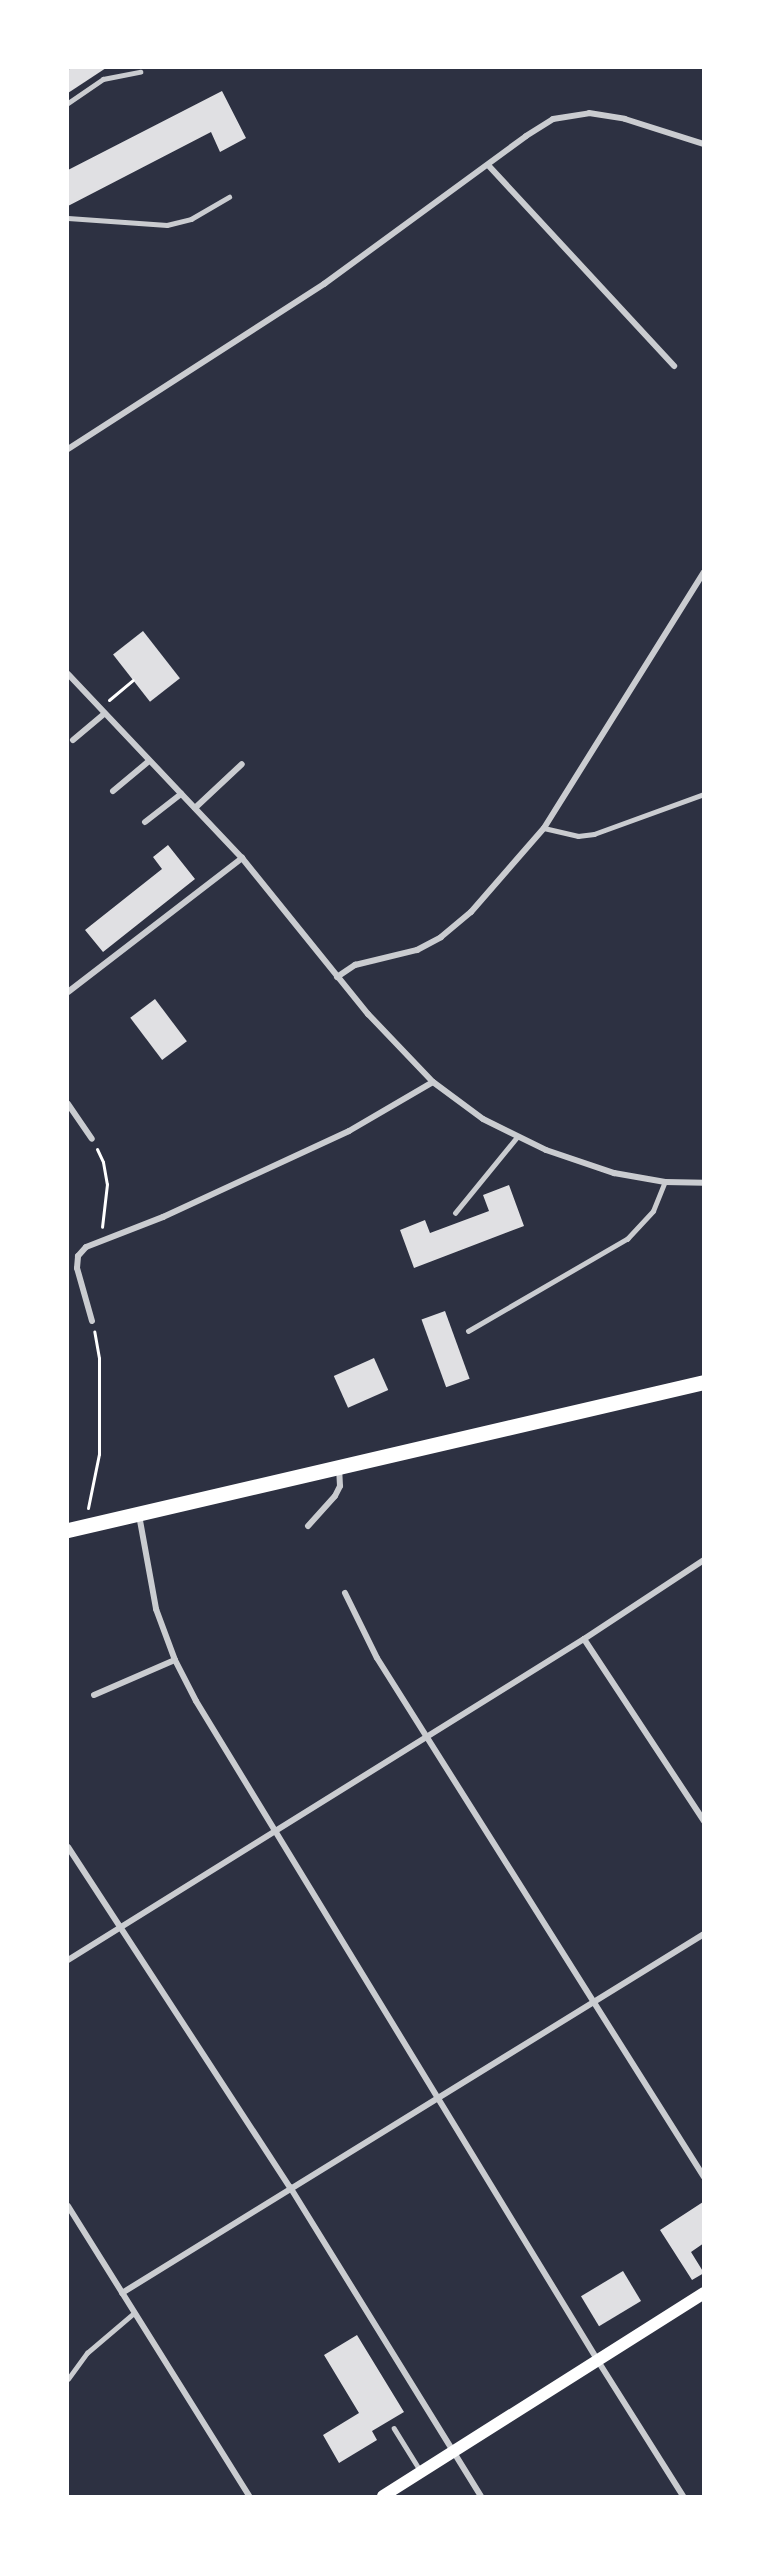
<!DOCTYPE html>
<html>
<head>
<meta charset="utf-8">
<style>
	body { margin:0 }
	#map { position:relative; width:771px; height:2564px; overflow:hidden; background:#2d3142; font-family:Signika,sans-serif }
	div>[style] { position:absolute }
	.building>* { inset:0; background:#e0e0e3; transform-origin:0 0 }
	.path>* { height:3px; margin:-1.5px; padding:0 1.5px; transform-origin:1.5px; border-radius:1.5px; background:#fff }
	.service>* { height:4.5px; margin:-2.25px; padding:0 2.25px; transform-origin:2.25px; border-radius:2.25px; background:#caccd0 }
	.minor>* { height:6px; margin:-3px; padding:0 3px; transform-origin:3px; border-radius:3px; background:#caccd0 }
	.secondary>* { height:12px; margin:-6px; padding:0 6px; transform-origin:6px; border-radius:6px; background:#fff }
	.trunk>* { height:15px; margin:-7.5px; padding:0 7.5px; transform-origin:7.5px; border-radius:7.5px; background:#fff }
	span { translate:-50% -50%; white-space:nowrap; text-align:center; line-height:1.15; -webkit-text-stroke:5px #fff; paint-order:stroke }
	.frame { position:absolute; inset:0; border:69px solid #fff; pointer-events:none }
</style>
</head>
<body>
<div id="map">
	<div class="building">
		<i style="clip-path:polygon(71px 68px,106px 68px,68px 93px,68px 70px)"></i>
		<i style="clip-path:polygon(222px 91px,246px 138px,220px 152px,211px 132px,68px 206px,68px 170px)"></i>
		<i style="left:143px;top:631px;width:60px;height:38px;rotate:52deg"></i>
		<i style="clip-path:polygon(168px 845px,195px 879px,103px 952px,85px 930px,162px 869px,153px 857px)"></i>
		<i style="left:155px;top:999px;width:53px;height:31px;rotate:53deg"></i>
		<i style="clip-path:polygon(509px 1185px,524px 1226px,414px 1268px,400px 1230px,425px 1220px,430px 1233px,489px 1211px,483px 1195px)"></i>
		<i style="left:445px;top:1311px;width:72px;height:25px;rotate:70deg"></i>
		<i style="left:374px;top:1358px;width:35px;height:44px;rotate:66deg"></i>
		<i style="clip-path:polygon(703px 2202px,704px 2243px,691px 2252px,704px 2273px,692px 2280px,660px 2230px)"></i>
		<i style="left:623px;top:2271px;width:35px;height:49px;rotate:59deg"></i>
		<i style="clip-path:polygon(357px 2335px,404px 2412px,372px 2431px,377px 2440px,339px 2463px,323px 2435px,359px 2413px,324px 2355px)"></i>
	</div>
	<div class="path">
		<i style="left:109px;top:700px;width:31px;rotate:-40deg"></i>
		<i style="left:97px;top:1149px;width:14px;rotate:65deg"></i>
		<i style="left:103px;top:1162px;width:22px;rotate:80deg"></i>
		<i style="left:107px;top:1184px;width:43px;rotate:96.6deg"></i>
		<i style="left:88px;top:1508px;width:55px;rotate:-78.5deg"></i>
		<i style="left:99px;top:1454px;width:96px;rotate:-90deg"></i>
		<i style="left:99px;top:1358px;width:27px;rotate:-100deg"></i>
	</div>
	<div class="service">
		<i style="left:68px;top:103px;width:42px;rotate:-34.4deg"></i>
		<i style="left:103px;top:79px;width:38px;rotate:-11deg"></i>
		<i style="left:68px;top:218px;width:99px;rotate:4deg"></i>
		<i style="left:167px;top:225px;width:25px;rotate:-14deg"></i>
		<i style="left:191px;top:219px;width:44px;rotate:-30.1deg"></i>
		<i style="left:544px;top:828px;width:35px;rotate:13deg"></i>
		<i style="left:578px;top:836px;width:16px;rotate:-7deg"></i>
		<i style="left:594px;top:834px;width:117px;rotate:-20deg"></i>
		<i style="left:455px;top:1213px;width:98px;rotate:-50.8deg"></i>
		<i style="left:468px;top:1331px;width:184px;rotate:-30.1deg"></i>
		<i style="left:627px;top:1239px;width:38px;rotate:-47deg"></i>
		<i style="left:653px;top:1211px;width:31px;rotate:-68deg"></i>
		<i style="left:68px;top:2379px;width:32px;rotate:-54deg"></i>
		<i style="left:87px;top:2353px;width:62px;rotate:-40.4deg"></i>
		<i style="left:394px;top:2428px;width:49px;rotate:58.2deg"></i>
	</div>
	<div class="minor">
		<i style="left:488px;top:165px;width:274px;rotate:47.2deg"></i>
		<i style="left:68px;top:449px;width:305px;rotate:-32.8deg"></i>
		<i style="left:324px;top:284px;width:250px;rotate:-36.2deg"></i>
		<i style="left:526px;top:136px;width:32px;rotate:-32deg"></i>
		<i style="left:553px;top:119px;width:36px;rotate:-9deg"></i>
		<i style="left:589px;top:113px;width:36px;rotate:9deg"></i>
		<i style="left:625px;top:119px;width:83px;rotate:17.6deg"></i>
		<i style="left:68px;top:674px;width:253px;rotate:46.6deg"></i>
		<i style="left:242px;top:858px;width:201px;rotate:51.1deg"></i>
		<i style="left:368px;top:1014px;width:94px;rotate:46.3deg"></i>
		<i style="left:433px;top:1082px;width:62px;rotate:36.5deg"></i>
		<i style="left:483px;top:1119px;width:70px;rotate:26.2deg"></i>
		<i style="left:546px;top:1150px;width:72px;rotate:18.7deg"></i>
		<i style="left:614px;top:1173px;width:52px;rotate:10deg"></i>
		<i style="left:665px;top:1182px;width:39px;rotate:1deg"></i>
		<i style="left:73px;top:740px;width:40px;rotate:-40deg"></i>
		<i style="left:113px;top:791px;width:47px;rotate:-39.8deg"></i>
		<i style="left:195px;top:808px;width:64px;rotate:-43.1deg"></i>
		<i style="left:145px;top:822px;width:46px;rotate:-37.9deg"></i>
		<i style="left:337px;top:977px;width:22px;rotate:-34deg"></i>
		<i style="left:355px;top:965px;width:64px;rotate:-13.6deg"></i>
		<i style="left:417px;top:950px;width:27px;rotate:-28deg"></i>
		<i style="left:441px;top:937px;width:39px;rotate:-40deg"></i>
		<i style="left:471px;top:912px;width:111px;rotate:-49deg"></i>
		<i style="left:544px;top:828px;width:302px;rotate:-58deg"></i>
		<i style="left:68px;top:992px;width:220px;rotate:-37.6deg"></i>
		<i style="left:68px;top:1104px;width:42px;rotate:55.6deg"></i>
		<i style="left:92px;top:1321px;width:55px;rotate:-105.8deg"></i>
		<i style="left:77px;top:1268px;width:12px;rotate:-85deg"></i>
		<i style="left:78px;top:1256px;width:12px;rotate:-48deg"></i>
		<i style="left:86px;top:1247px;width:83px;rotate:-21.3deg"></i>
		<i style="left:163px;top:1217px;width:205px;rotate:-24.8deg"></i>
		<i style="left:349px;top:1131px;width:97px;rotate:-30.3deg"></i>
		<i style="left:139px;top:1515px;width:96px;rotate:79.7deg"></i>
		<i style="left:156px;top:1609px;width:54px;rotate:69.6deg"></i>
		<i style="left:175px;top:1660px;width:46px;rotate:62.9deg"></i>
		<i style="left:196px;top:1701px;width:773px;rotate:58.65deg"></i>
		<i style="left:598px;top:2361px;width:160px;rotate:57.8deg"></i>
		<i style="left:308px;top:1526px;width:40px;rotate:-48deg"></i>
		<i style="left:335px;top:1496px;width:11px;rotate:-63deg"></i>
		<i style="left:340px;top:1486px;width:17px;rotate:-93deg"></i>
		<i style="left:345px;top:1593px;width:72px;rotate:63.8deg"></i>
		<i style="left:377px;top:1658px;width:613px;rotate:57.79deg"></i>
		<i style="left:584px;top:1639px;width:218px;rotate:56.6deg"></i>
		<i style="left:94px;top:1695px;width:88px;rotate:-23.4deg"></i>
		<i style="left:68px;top:1847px;width:406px;rotate:56.9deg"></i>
		<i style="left:290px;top:2187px;width:363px;rotate:58.3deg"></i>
		<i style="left:68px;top:1960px;width:608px;rotate:-31.89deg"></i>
		<i style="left:584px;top:1639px;width:144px;rotate:-33.4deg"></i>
		<i style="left:68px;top:2206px;width:342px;rotate:58deg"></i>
		<i style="left:122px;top:2293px;width:684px;rotate:-31.67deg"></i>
	</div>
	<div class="secondary">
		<i style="left:383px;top:2496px;width:380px;rotate:-32.3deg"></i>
	</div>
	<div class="trunk">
		<i style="left:68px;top:1530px;width:653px;rotate:-13.1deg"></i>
	</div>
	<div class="frame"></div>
</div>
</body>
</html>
